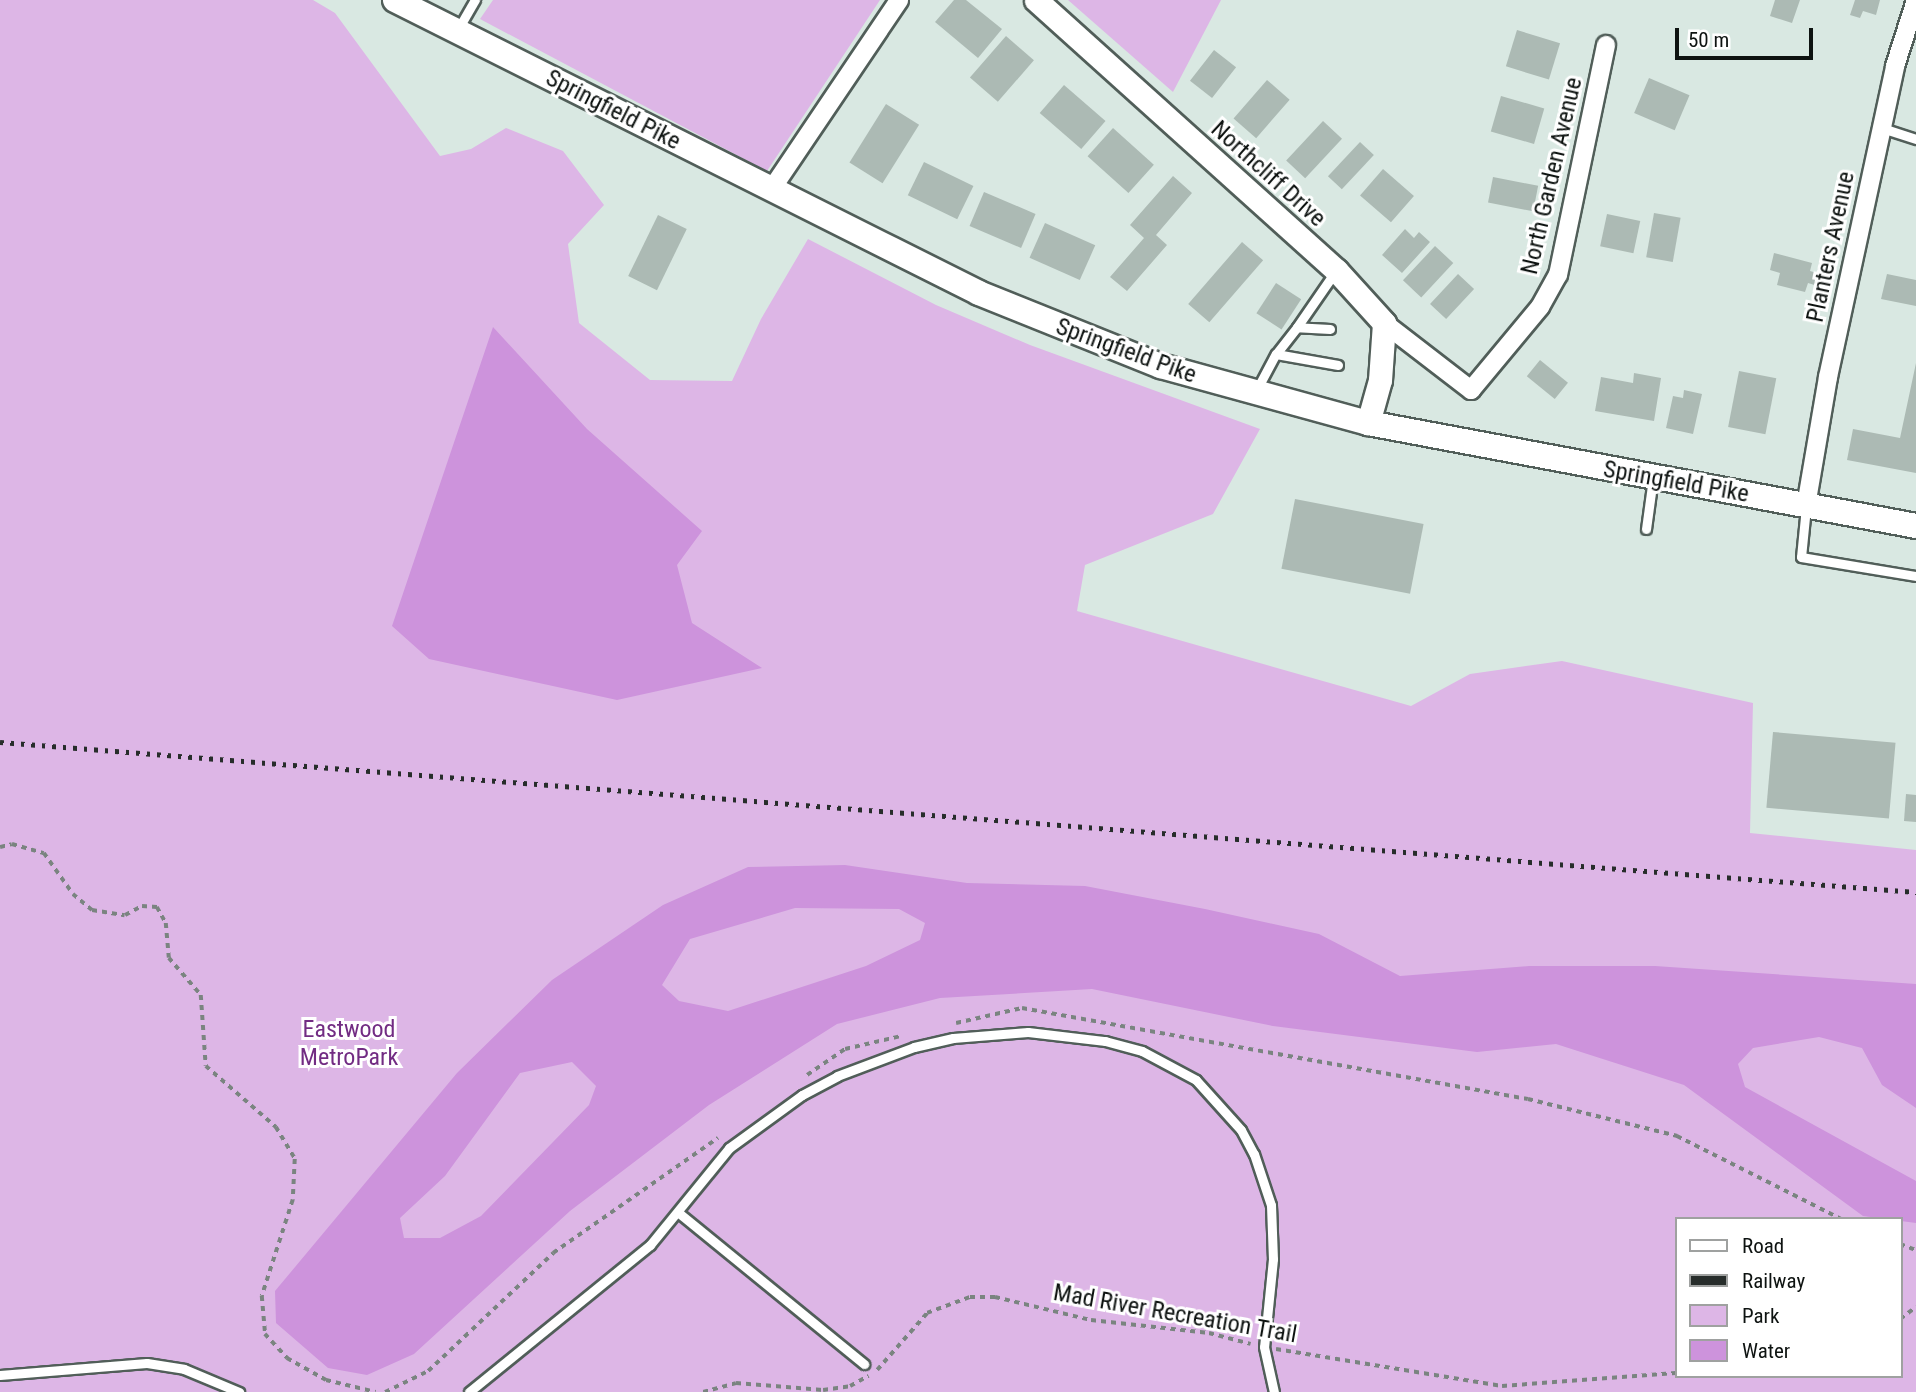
<!DOCTYPE html>
<html>
<head>
<meta charset="utf-8">
<style>
	body { margin:0 }
	#map { position:relative; width:1916px; height:1392px; overflow:hidden; background:#d9e8e2; font-family:"Roboto Condensed",sans-serif }
	div>[style] { position:absolute }
	.green>* { inset:0; background:#ddb6e6 }
	.water>* { inset:0; background:#cd93dc }
	.building>* { inset:0; background:#acbab4; transform-origin:0 0 }
	.path>* { height:3.5px; margin-top:-1.75px; transform-origin:0; background:repeating-linear-gradient(90deg,#7a8480 0 5px,transparent 0 10px) }
	.roads { filter:drop-shadow(2px 0 #515e59) drop-shadow(-2px 0 #515e59) drop-shadow(0 2px #515e59) drop-shadow(0 -2px #515e59) }
	.service>* { height:9px; margin:-4.5px; padding:0 4.5px; transform-origin:4.5px; border-radius:4.5px; background:#fff }
	.minor>* { height:18px; margin:-9px; padding:0 9px; transform-origin:9px; border-radius:9px; background:#fff }
	.tertiary>* { height:23px; margin:-11.5px; padding:0 11.5px; transform-origin:11.5px; border-radius:11.5px; background:#fff }
	.secondary>* { height:24px; margin:-12px; padding:0 12px; transform-origin:12px; border-radius:12px; background:#fff }
	.rail>* { height:5px; margin-top:-2.5px; transform-origin:0; background:repeating-linear-gradient(90deg,#272d2b 0 3.5px,transparent 0 10.5px) }
	span { translate:-50% -50%; white-space:nowrap; text-align:center; line-height:1.15; -webkit-text-stroke:6px #fff; paint-order:stroke }
	.street-label { font-size:24px; color:#0e1311 }
	.park-label { font-size:24px; color:#722c83 }
	.legend { position:absolute; left:1675px; top:1217px; width:228px; height:161px; box-sizing:border-box; background:#fff; border:2px solid #9fa1a0; margin:0; padding:9px 12px; list-style:none; font-size:21px; color:#0e1311 }
	.legend li { display:flex; align-items:center; gap:14px; height:35px }
	.legend b { width:35px; border:2px solid #9fa1a0 }
	.scale { position:absolute; left:1675px; top:28px; width:138px; height:32px; box-sizing:border-box; border:4px solid #0e1311; border-top:0; padding-left:9px; font-size:21px; line-height:24px; white-space:nowrap; color:#0e1311; -webkit-text-stroke:5px #fff; paint-order:stroke }
</style>
</head>
<body>
<div id="map">
	<div class="green">
		<i style="clip-path:polygon(evenodd,0 0,313px 0,335px 13px,440px 156px,471px 149px,506px 128px,563px 151px,604px 205px,568px 244px,579px 323px,650px 380px,732px 381px,761px 319px,808px 239px,936px 305px,1030px 345px,1260px 429px,1213px 514px,1085px 565px,1077px 611px,1411px 706px,1470px 674px,1562px 661px,1753px 703px,1750px 833px,1916px 850px,1916px 1392px,0 1392px,0 0,1676px 1219px,1900px 1219px,1900px 1376px,1676px 1376px,1676px 1219px)"></i>
		<i style="clip-path:polygon(493px 0,880px 0,767px 171px,480px 19px)"></i>
		<i style="clip-path:polygon(1068px 0,1221px 0,1173px 92px)"></i>
	</div>
	<div class="water">
		<i style="clip-path:polygon(493px 327px,587px 429px,702px 531px,677px 565px,692px 623px,762px 668px,617px 700px,429px 659px,392px 626px)"></i>
		<i style="clip-path:polygon(evenodd,845px 865px,967px 883px,1085px 886px,1205px 909px,1319px 934px,1400px 976px,1529px 966px,1655px 966px,1916px 984px,1916px 1108px,1882px 1085px,1862px 1048px,1819px 1037px,1753px 1048px,1738px 1064px,1745px 1087px,1916px 1181px,1916px 1223px,1863px 1216px,1684px 1085px,1556px 1044px,1477px 1052px,1273px 1026px,1092px 989px,940px 998px,837px 1024px,709px 1105px,570px 1211px,414px 1354px,367px 1375px,328px 1368px,276px 1323px,275px 1291px,457px 1073px,552px 980px,663px 905px,748px 867px,845px 865px,795px 908px,899px 909px,925px 923px,920px 940px,866px 966px,728px 1011px,679px 1001px,662px 985px,690px 939px,795px 908px,845px 865px,572px 1062px,596px 1086px,589px 1105px,481px 1216px,440px 1238px,404px 1238px,400px 1218px,445px 1176px,520px 1073px,572px 1062px)"></i>
	</div>
	<div class="building">
		<i style="clip-path:polygon(954px 0,966px 0,1002px 29px,978px 58px,935px 22px)"></i>
		<i style="clip-path:polygon(1775px 0,1800px 0,1792px 23px,1770px 16px)"></i>
		<i style="clip-path:polygon(1855px 0,1880px 0,1876px 15px,1863px 11px,1860px 18px,1850px 15px)"></i>
		<i style="left:1517px;top:30px;width:45px;height:38px;rotate:17deg"></i>
		<i style="left:1006px;top:36px;width:37px;height:55px;rotate:41deg"></i>
		<i style="left:1214px;top:50px;width:28px;height:39px;rotate:38deg"></i>
		<i style="left:1649px;top:78px;width:44px;height:38px;rotate:23deg"></i>
		<i style="left:1267px;top:80px;width:30px;height:51px;rotate:41deg"></i>
		<i style="left:1064px;top:85px;width:55px;height:37px;rotate:41deg"></i>
		<i style="left:1501px;top:96px;width:45px;height:37px;rotate:16deg"></i>
		<i style="left:886px;top:104px;width:39px;height:69px;rotate:32deg"></i>
		<i style="left:1323px;top:121px;width:26px;height:54px;rotate:43deg"></i>
		<i style="left:1113px;top:128px;width:55px;height:38px;rotate:42deg"></i>
		<i style="left:1360px;top:142px;width:19px;height:47px;rotate:43deg"></i>
		<i style="left:924px;top:162px;width:55px;height:37px;rotate:26deg"></i>
		<i style="left:1383px;top:169px;width:41px;height:35px;rotate:41deg"></i>
		<i style="clip-path:polygon(1173px 176px,1192px 193px,1156px 235px,1167px 245px,1127px 291px,1110px 277px,1144px 238px,1130px 225px)"></i>
		<i style="left:1493px;top:177px;width:46px;height:26px;rotate:11deg"></i>
		<i style="left:984px;top:192px;width:56px;height:37px;rotate:23deg"></i>
		<i style="left:1654px;top:213px;width:27px;height:45px;rotate:10deg"></i>
		<i style="left:1607px;top:214px;width:34px;height:33px;rotate:12deg"></i>
		<i style="left:658px;top:215px;width:32px;height:68px;rotate:26deg"></i>
		<i style="left:1045px;top:223px;width:55px;height:38px;rotate:24deg"></i>
		<i style="clip-path:polygon(1405px 229px,1414px 238px,1419px 232px,1430px 242px,1402px 273px,1382px 255px)"></i>
		<i style="left:1242px;top:242px;width:28px;height:82px;rotate:41deg"></i>
		<i style="left:1435px;top:246px;width:25px;height:47px;rotate:43deg"></i>
		<i style="clip-path:polygon(1774px 253px,1812px 263px,1810px 271px,1824px 275px,1821px 287px,1808px 283px,1805px 292px,1777px 285px,1780px 273px,1770px 270px)"></i>
		<i style="left:1458px;top:274px;width:22px;height:41px;rotate:43deg"></i>
		<i style="clip-path:polygon(1887px 274px,1916px 280px,1916px 306px,1881px 299px)"></i>
		<i style="left:1276px;top:283px;width:30px;height:36px;rotate:33deg"></i>
		<i style="left:1540px;top:360px;width:36px;height:21px;rotate:39deg"></i>
		<i style="clip-path:polygon(1916px 363px,1916px 473px,1847px 460px,1853px 429px,1900px 438px)"></i>
		<i style="left:1739px;top:371px;width:38px;height:57px;rotate:11deg"></i>
		<i style="clip-path:polygon(1634px 373px,1661px 378px,1654px 421px,1595px 411px,1601px 377px,1633px 383px)"></i>
		<i style="clip-path:polygon(1684px 390px,1702px 394px,1693px 434px,1666px 428px,1673px 396px,1683px 398px)"></i>
		<i style="left:1295px;top:499px;width:131px;height:71px;rotate:11deg"></i>
		<i style="left:1773px;top:732px;width:123px;height:76px;rotate:5deg"></i>
		<i style="clip-path:polygon(1906px 794px,1916px 795px,1916px 822px,1904px 821px)"></i>
	</div>
	<div class="path">
		<i style="left:0;top:847px;width:12px;rotate:-14deg"></i>
		<i style="left:12px;top:844px;width:33px;rotate:16deg"></i>
		<i style="left:44px;top:853px;width:50px;rotate:54.7deg"></i>
		<i style="left:73px;top:894px;width:25px;rotate:40deg"></i>
		<i style="left:92px;top:910px;width:33px;rotate:9deg"></i>
		<i style="left:125px;top:915px;width:19px;rotate:-28deg"></i>
		<i style="left:142px;top:906px;width:15px;rotate:4deg"></i>
		<i style="left:157px;top:907px;width:18px;rotate:61deg"></i>
		<i style="left:166px;top:923px;width:35px;rotate:85deg"></i>
		<i style="left:169px;top:958px;width:49px;rotate:49.1deg"></i>
		<i style="left:201px;top:995px;width:71px;rotate:86deg"></i>
		<i style="left:206px;top:1066px;width:93px;rotate:41.1deg"></i>
		<i style="left:276px;top:1127px;width:37px;rotate:59deg"></i>
		<i style="left:295px;top:1159px;width:41px;rotate:92.8deg"></i>
		<i style="left:293px;top:1200px;width:101px;rotate:107.9deg"></i>
		<i style="left:262px;top:1296px;width:38px;rotate:85deg"></i>
		<i style="left:265px;top:1334px;width:33px;rotate:47deg"></i>
		<i style="left:287px;top:1358px;width:45px;rotate:29.4deg"></i>
		<i style="left:326px;top:1380px;width:51px;rotate:13.5deg"></i>
		<i style="left:956px;top:1023px;width:68px;rotate:-12.8deg"></i>
		<i style="left:1022px;top:1008px;width:514px;rotate:10.2deg"></i>
		<i style="left:1528px;top:1099px;width:154px;rotate:13.9deg"></i>
		<i style="left:1677px;top:1136px;width:184px;rotate:26.8deg"></i>
		<i style="left:807px;top:1075px;width:46px;rotate:-34.4deg"></i>
		<i style="left:845px;top:1049px;width:57px;rotate:-13.1deg"></i>
		<i style="left:1900px;top:1244px;width:17px;rotate:21deg"></i>
		<i style="left:1900px;top:1319px;width:20px;rotate:-37deg"></i>
		<i style="left:1276px;top:1349px;width:229px;rotate:9.3deg"></i>
		<i style="left:1502px;top:1386px;width:174px;rotate:-4.3deg"></i>
		<i style="left:877px;top:1370px;width:76px;rotate:-48.7deg"></i>
		<i style="left:927px;top:1313px;width:46px;rotate:-20.4deg"></i>
		<i style="left:970px;top:1297px;width:25px"></i>
		<i style="left:995px;top:1297px;width:99px;rotate:13.5deg"></i>
		<i style="left:1091px;top:1320px;width:119px;rotate:6.3deg"></i>
		<i style="left:1209px;top:1333px;width:43px;rotate:14.7deg"></i>
		<i style="left:385px;top:1392px;width:48px;rotate:-26deg"></i>
		<i style="left:428px;top:1371px;width:172px;rotate:-43.3deg"></i>
		<i style="left:553px;top:1253px;width:201px;rotate:-34.9deg"></i>
		<i style="left:703px;top:1392px;width:34px;rotate:-15deg"></i>
		<i style="left:736px;top:1383px;width:87px;rotate:4.6deg"></i>
		<i style="left:823px;top:1390px;width:27px;rotate:-8deg"></i>
		<i style="left:850px;top:1386px;width:21px;rotate:-29deg"></i>
	</div>
	<div class="roads">
		<div class="service">
			<i style="left:458px;top:29px;width:34px;rotate:-60deg"></i>
			<i style="left:1882px;top:128px;width:36px;rotate:18deg"></i>
			<i style="left:1330px;top:329px;width:33px;rotate:-177deg"></i>
			<i style="left:1297px;top:327px;width:67px;rotate:-55.4deg"></i>
			<i style="left:1276px;top:354px;width:34px;rotate:-52deg"></i>
			<i style="left:1257px;top:389px;width:40px;rotate:-62deg"></i>
			<i style="left:1276px;top:354px;width:63px;rotate:10.1deg"></i>
			<i style="left:1806px;top:507px;width:50px;rotate:95.7deg"></i>
			<i style="left:1801px;top:557px;width:117px;rotate:9.4deg"></i>
			<i style="left:1646px;top:529px;width:51px;rotate:-82.2deg"></i>
			<i style="left:679px;top:1213px;width:239px;rotate:39.2deg"></i>
			<i style="left:0;top:1375px;width:147px;rotate:-4.7deg"></i>
			<i style="left:147px;top:1363px;width:37px;rotate:9deg"></i>
			<i style="left:184px;top:1369px;width:60px;rotate:22.7deg"></i>
			<i style="left:469px;top:1392px;width:233px;rotate:-39.1deg"></i>
			<i style="left:650px;top:1245px;width:125px;rotate:-50.8deg"></i>
			<i style="left:729px;top:1148px;width:90px;rotate:-36deg"></i>
			<i style="left:802px;top:1095px;width:40px;rotate:-28deg"></i>
			<i style="left:837px;top:1076px;width:82px;rotate:-20.6deg"></i>
			<i style="left:914px;top:1047px;width:40px;rotate:-13deg"></i>
			<i style="left:953px;top:1038px;width:75px;rotate:-4.6deg"></i>
			<i style="left:1028px;top:1032px;width:78px;rotate:6.7deg"></i>
			<i style="left:1105px;top:1041px;width:38px;rotate:15deg"></i>
			<i style="left:1142px;top:1051px;width:61px;rotate:28.2deg"></i>
			<i style="left:1196px;top:1080px;width:67px;rotate:48deg"></i>
			<i style="left:1241px;top:1130px;width:27px;rotate:62deg"></i>
			<i style="left:1254px;top:1154px;width:54px;rotate:71.6deg"></i>
			<i style="left:1271px;top:1205px;width:54px;rotate:87.9deg"></i>
			<i style="left:1273px;top:1259px;width:88px;rotate:95.8deg"></i>
			<i style="left:1264px;top:1347px;width:46px;rotate:77.5deg"></i>
		</div>
		<div class="minor">
			<i style="left:771px;top:190px;width:229px;rotate:-56deg"></i>
			<i style="left:1384px;top:323px;width:110px;rotate:37.6deg"></i>
			<i style="left:1471px;top:390px;width:108px;rotate:-50.3deg"></i>
			<i style="left:1540px;top:307px;width:37px;rotate:-61deg"></i>
			<i style="left:1558px;top:275px;width:235px;rotate:-78.2deg"></i>
			<i style="left:1806px;top:506px;width:131px;rotate:-80.3deg"></i>
			<i style="left:1828px;top:377px;width:318px;rotate:-77.8deg"></i>
			<i style="left:1895px;top:66px;width:69px;rotate:-72.3deg"></i>
		</div>
		<div class="tertiary">
			<i style="left:1036px;top:0;width:404px;rotate:42deg"></i>
			<i style="left:1336px;top:270px;width:72px;rotate:47.8deg"></i>
			<i style="left:1384px;top:323px;width:57px;rotate:94deg"></i>
			<i style="left:1380px;top:380px;width:45px;rotate:105.6deg"></i>
		</div>
		<div class="secondary">
			<i style="left:395px;top:0;width:653px;rotate:26.64deg"></i>
			<i style="left:979px;top:293px;width:196px;rotate:21.9deg"></i>
			<i style="left:1161px;top:366px;width:215px;rotate:15.4deg"></i>
			<i style="left:1368px;top:423px;width:558px;rotate:10.64deg"></i>
		</div>
	</div>
	<div class="rail">
		<i style="left:0;top:742px;width:1922px;rotate:4.48deg"></i>
	</div>
	<div class="street-label">
		<span style="left:613px;top:110px;rotate:27deg">Springfield Pike</span>
		<span style="left:1268px;top:174px;rotate:42deg">Northcliff Drive</span>
		<span style="left:1552px;top:176px;rotate:-77deg">North Garden Avenue</span>
		<span style="left:1831px;top:247px;rotate:-78deg">Planters Avenue</span>
		<span style="left:1126px;top:351px;rotate:20deg">Springfield Pike</span>
		<span style="left:1676px;top:482px;rotate:10deg">Springfield Pike</span>
		<span style="left:1175px;top:1314px;rotate:10deg">Mad River Recreation Trail</span>
	</div>
	<div class="park-label">
		<span style="left:349px;top:1044px">Eastwood<br>MetroPark</span>
	</div>
	<ul class="legend">
	<li><b style="height:9px;background:#fff"></b>Road</li>
	<li><b style="height:9px;background:#272d2b"></b>Railway</li>
	<li><b style="height:19px;background:#ddb6e6"></b>Park</li>
	<li><b style="height:19px;background:#cd93dc"></b>Water</li>
	</ul>
	<div class="scale">50 m</div>
</div>
</body>
</html>
